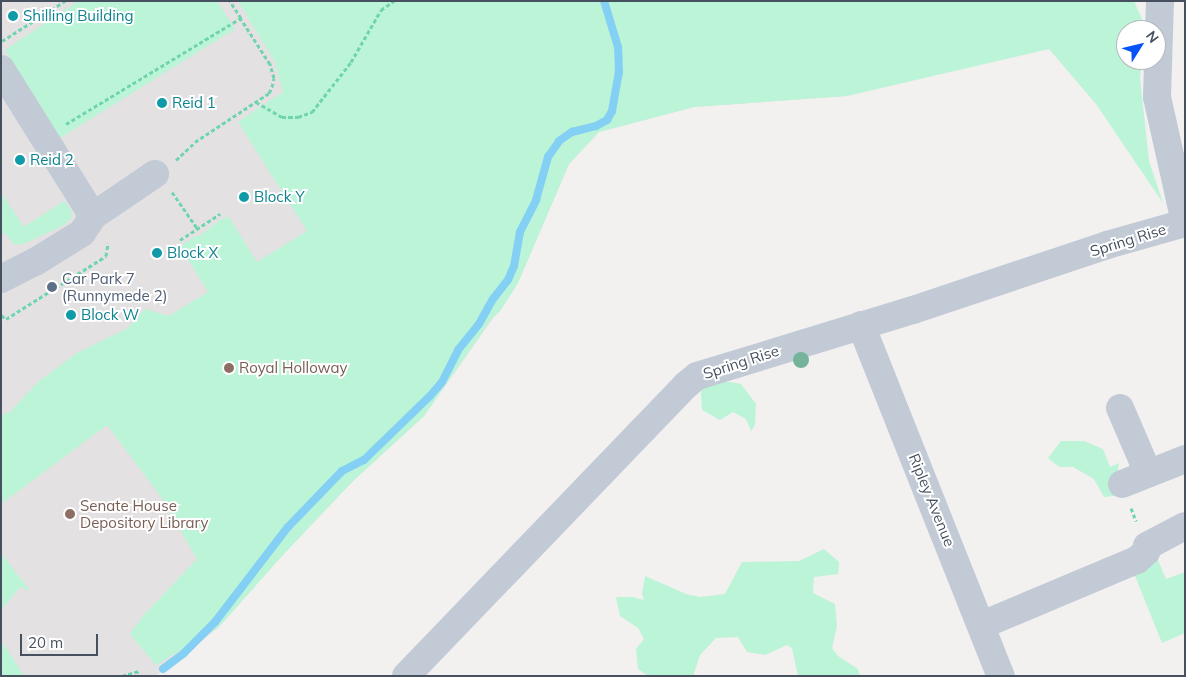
<!DOCTYPE html>
<html>
<head>
<meta charset="utf-8">
<style>
	body { margin:0 }
	#map { position:relative; width:1186px; height:677px; overflow:hidden; background:#f3f0f0; font-family:Mulish,sans-serif }
	div>[style] { position:absolute }
	.education>* { inset:0; background:#e4e1e2 }
	.green>* { inset:0; background:#bbf4d7 }
	.stream>* { height:8px; margin:-4px; padding:0 4px; transform-origin:4px; border-radius:4px; background:#84d0f5 }
	.path>* { height:3px; margin-top:-1.5px; transform-origin:0; background:repeating-linear-gradient(90deg,#6fd5af 0 4px,transparent 0 6.5px) }
	.minor>* { height:28px; margin:-14px; padding:0 14px; transform-origin:14px; border-radius:14px; background:#c2cad6 }
	.trees>* { width:16px; height:16px; margin:-8px; border-radius:50%; background:#75b49b }
	.dots>* { width:14px; height:14px; translate:-50% -50%; box-sizing:border-box; border:2px solid #fff; border-radius:50% }
	span { translate:-50% -50%; white-space:nowrap; text-align:center; line-height:1.15; -webkit-text-stroke:4px #fff; paint-order:stroke }
	.culture-label { font-size:15px; color:#0d838f }
	.left { translate:0 -50%; text-align:left }
	.street-label { font-size:15px; color:#46505f }
	.service-label { font-size:15px; color:#4e5e75 }
	.education-label { font-size:15px; color:#785e54 }
	.frame { position:absolute; inset:0; border:2px solid #46505f; pointer-events:none }
	.north { position:absolute; left:1116px; top:20px; width:50px; height:50px; box-sizing:border-box; background:#fff; border:1px solid #b5b9bf; border-radius:50%; rotate:54deg; font-size:14px; font-weight:700; line-height:20px; text-align:center; color:#46505f }
	.north::after { content:''; display:block; margin:auto; width:18px; height:22px; background:#0853f5; clip-path:polygon(50% 0,100% 100%,50% 72%,0 100%) }
	.scale { position:absolute; left:20px; top:634px; width:78px; height:22px; box-sizing:border-box; border:2px solid #46505f; border-top:0; padding-left:6px; font-size:15px; line-height:18px; white-space:nowrap; color:#46505f; -webkit-text-stroke:4px #fff; paint-order:stroke }
</style>
</head>
<body>
<div id="map">
	<div class="education">
		<i style="clip-path:polygon(1px 1px,1099px 1px,847px 96px,694px 107px,599px 132px,569px 164px,518px 283px,424px 416px,352px 482px,281px 557px,218px 628px,156px 676px,1px 676px)"></i>
	</div>
	<div class="green">
		<i style="clip-path:polygon(78px 1px,217px 1px,235px 29px,60px 138px,5px 50px)"></i>
		<i style="clip-path:polygon(238px 1px,1134px 1px,1146px 28px,1146px 30px,1126px 30px,1126px 60px,1142px 60px,1140px 78px,1149px 161px,1163px 203px,1096px 104px,1049px 49px,847px 96px,694px 107px,599px 132px,569px 164px,518px 283px,501px 310px,491px 320px,424px 416px,352px 482px,281px 557px,218px 628px,156px 665px,130px 634px,143px 616px,197px 559px,161px 497px,107px 425px,1px 504px,1px 415px,10px 412px,38px 382px,77px 353px,128px 328px,145px 309px,169px 316px,208px 292px,180px 246px,197px 235px,198px 237px,223px 218px,229px 217px,257px 262px,307px 231px,238px 122px,283px 92px,275px 62px)"></i>
		<i style="clip-path:polygon(1px 192px,24px 227px,64px 201px,71px 209px,72px 217px,64px 225px,26px 243px,15px 245px,5px 233px,1px 235px)"></i>
		<i style="clip-path:polygon(719px 380px,741px 384px,756px 404px,755px 425px,751px 431px,746px 419px,733px 412px,720px 420px,702px 410px,701px 395px,702px 387px)"></i>
		<i style="clip-path:polygon(1061px 441px,1084px 441px,1103px 449px,1110px 467px,1119px 463px,1114px 496px,1104px 497px,1094px 479px,1073px 467px,1059px 467px,1048px 458px)"></i>
		<i style="clip-path:polygon(824px 549px,839px 562px,838px 574px,814px 577px,813px 593px,835px 604px,837px 626px,832px 648px,838px 656px,858px 669px,860px 676px,798px 676px,792px 648px,787px 645px,765px 655px,747px 652px,738px 637px,716px 638px,700px 655px,693px 676px,648px 676px,638px 669px,636px 649px,644px 639px,638px 628px,620px 616px,616px 597px,632px 597px,644px 600px,642px 594px,645px 576px,686px 594px,700px 597px,725px 594px,742px 562px,799px 561px)"></i>
		<i style="clip-path:polygon(1px 553px,30px 591px,20px 587px,1px 610px)"></i>
		<i style="clip-path:polygon(1157px 558px,1166px 579px,1185px 572px,1185px 633px,1162px 643px,1133px 571px)"></i>
		<i style="clip-path:polygon(1px 640px,24px 676px,1px 676px)"></i>
	</div>
	<div class="stream">
		<i style="left:163px;top:669px;width:26px;rotate:-37deg"></i>
		<i style="left:184px;top:653px;width:44px;rotate:-45deg"></i>
		<i style="left:215px;top:622px;width:120px;rotate:-52.5deg"></i>
		<i style="left:288px;top:527px;width:78px;rotate:-46deg"></i>
		<i style="left:342px;top:471px;width:25px;rotate:-27deg"></i>
		<i style="left:364px;top:460px;width:92px;rotate:-44.1deg"></i>
		<i style="left:430px;top:396px;width:18px;rotate:-49deg"></i>
		<i style="left:442px;top:382px;width:36px;rotate:-63deg"></i>
		<i style="left:458px;top:350px;width:33px;rotate:-51deg"></i>
		<i style="left:479px;top:324px;width:29px;rotate:-61deg"></i>
		<i style="left:493px;top:299px;width:24px;rotate:-52deg"></i>
		<i style="left:508px;top:280px;width:15px;rotate:-67deg"></i>
		<i style="left:514px;top:266px;width:35px;rotate:-80deg"></i>
		<i style="left:520px;top:232px;width:36px;rotate:-63deg"></i>
		<i style="left:536px;top:200px;width:45px;rotate:-74.4deg"></i>
		<i style="left:548px;top:157px;width:19px;rotate:-55deg"></i>
		<i style="left:559px;top:141px;width:16px;rotate:-35deg"></i>
		<i style="left:572px;top:132px;width:25px;rotate:-14deg"></i>
		<i style="left:596px;top:126px;width:13px;rotate:-29deg"></i>
		<i style="left:607px;top:120px;width:10px;rotate:-61deg"></i>
		<i style="left:612px;top:111px;width:39px;rotate:-80deg"></i>
		<i style="left:619px;top:73px;width:26px;rotate:-92deg"></i>
		<i style="left:618px;top:47px;width:48px;rotate:-106.9deg"></i>
	</div>
	<div class="path">
		<i style="left:2px;top:41px;width:75px;rotate:-32.4deg"></i>
		<i style="left:256px;top:102px;width:30px;rotate:30deg"></i>
		<i style="left:282px;top:117px;width:16px"></i>
		<i style="left:298px;top:117px;width:15px;rotate:-20deg"></i>
		<i style="left:312px;top:112px;width:63px;rotate:-52deg"></i>
		<i style="left:351px;top:62px;width:60px;rotate:-60deg"></i>
		<i style="left:381px;top:10px;width:16px;rotate:-35deg"></i>
		<i style="left:66px;top:124px;width:205px;rotate:-31.2deg"></i>
		<i style="left:241px;top:18px;width:20px;rotate:-123deg"></i>
		<i style="left:176px;top:160px;width:26px;rotate:-43deg"></i>
		<i style="left:195px;top:142px;width:89px;rotate:-33.5deg"></i>
		<i style="left:269px;top:93px;width:7px;rotate:-63deg"></i>
		<i style="left:272px;top:87px;width:9px;rotate:-77deg"></i>
		<i style="left:274px;top:78px;width:15px;rotate:-106deg"></i>
		<i style="left:270px;top:64px;width:54px;rotate:-122.8deg"></i>
		<i style="left:172px;top:192px;width:44px;rotate:55.2deg"></i>
		<i style="left:180px;top:240px;width:48px;rotate:-33deg"></i>
		<i style="left:1px;top:315px;width:6px;rotate:39deg"></i>
		<i style="left:6px;top:319px;width:118px;rotate:-32.2deg"></i>
		<i style="left:106px;top:256px;width:13px;rotate:-81deg"></i>
		<i style="left:1131px;top:508px;width:14px;rotate:69deg"></i>
		<i style="left:122px;top:676px;width:18px;rotate:-16deg"></i>
	</div>
	<div class="minor">
		<i style="left:1160px;top:1px;width:96px;rotate:91.8deg"></i>
		<i style="left:1157px;top:97px;width:128px;rotate:77.4deg"></i>
		<i style="left:1px;top:69px;width:173px;rotate:58deg"></i>
		<i style="left:1px;top:279px;width:38px;rotate:-27deg"></i>
		<i style="left:35px;top:262px;width:55px;rotate:-31.7deg"></i>
		<i style="left:82px;top:233px;width:20px;rotate:-57deg"></i>
		<i style="left:93px;top:216px;width:75px;rotate:-34.1deg"></i>
		<i style="left:861px;top:325px;width:378px;rotate:68.3deg"></i>
		<i style="left:1120px;top:408px;width:71px;rotate:66.7deg"></i>
		<i style="left:1122px;top:484px;width:68px;rotate:-21.6deg"></i>
		<i style="left:982px;top:625px;width:168px;rotate:-22.8deg"></i>
		<i style="left:1137px;top:560px;width:12px;rotate:-42deg"></i>
		<i style="left:1146px;top:552px;width:6px;rotate:-81deg"></i>
		<i style="left:1147px;top:546px;width:43px;rotate:-27.8deg"></i>
		<i style="left:406px;top:676px;width:404px;rotate:-46.1deg"></i>
		<i style="left:686px;top:385px;width:14px;rotate:-39deg"></i>
		<i style="left:697px;top:376px;width:226px;rotate:-17deg"></i>
		<i style="left:913px;top:310px;width:205px;rotate:-18.5deg"></i>
		<i style="left:1107px;top:245px;width:81px;rotate:-15.8deg"></i>
	</div>
	<div class="trees">
		<i style="left:801px;top:360px"></i>
	</div>
	<div class="dots">
		<i style="left:13px;top:16px;background:#0f9aa8"></i>
		<i style="left:162px;top:103px;background:#0f9aa8"></i>
		<i style="left:20px;top:160px;background:#0f9aa8"></i>
		<i style="left:244px;top:197px;background:#0f9aa8"></i>
		<i style="left:157px;top:253px;background:#0f9aa8"></i>
		<i style="left:52px;top:287px;background:#5c6f8a"></i>
		<i style="left:71px;top:315px;background:#0f9aa8"></i>
		<i style="left:229px;top:368px;background:#8d6e63"></i>
		<i style="left:70px;top:514px;background:#8d6e63"></i>
	</div>
	<div class="culture-label">
		<span class="left" style="left:23px;top:16px">Shilling Building</span>
		<span class="left" style="left:172px;top:103px">Reid 1</span>
		<span class="left" style="left:30px;top:160px">Reid 2</span>
		<span class="left" style="left:254px;top:197px">Block Y</span>
		<span class="left" style="left:167px;top:253px">Block X</span>
		<span class="left" style="left:81px;top:315px">Block W</span>
	</div>
	<div class="street-label">
		<span style="left:1128px;top:240px;rotate:-17deg">Spring Rise</span>
		<span style="left:741px;top:362px;rotate:-18deg">Spring Rise</span>
		<span style="left:932px;top:500px;rotate:68deg">Ripley Avenue</span>
	</div>
	<div class="service-label">
		<span class="left" style="left:62px;top:287px">Car Park 7<br>(Runnymede 2)</span>
	</div>
	<div class="education-label">
		<span class="left" style="left:239px;top:368px">Royal Holloway</span>
		<span class="left" style="left:80px;top:514px">Senate House<br>Depository Library</span>
	</div>
	<div class="frame"></div>
	<div class="north">N</div>
	<div class="scale">20 m</div>
</div>
</body>
</html>
